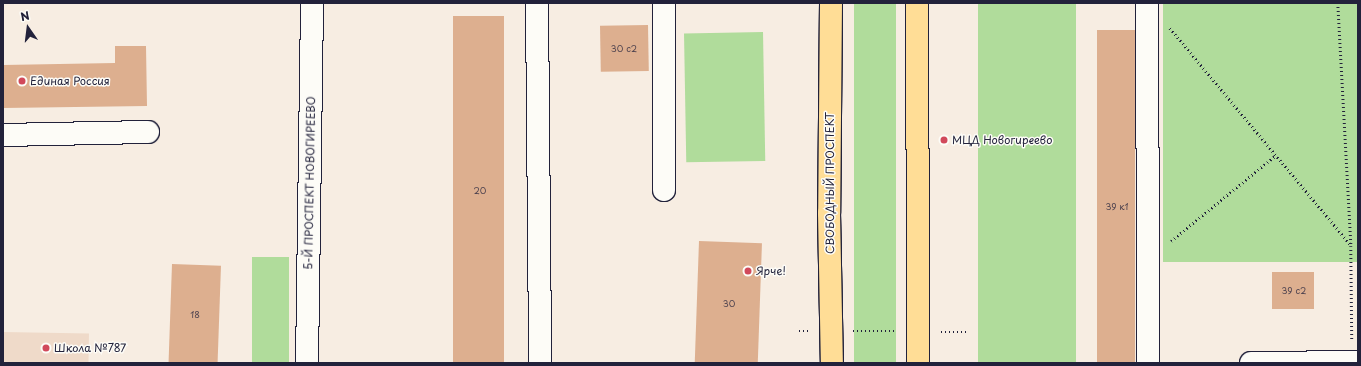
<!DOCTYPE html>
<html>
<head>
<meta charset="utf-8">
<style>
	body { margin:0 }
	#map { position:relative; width:1361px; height:366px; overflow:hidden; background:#f7ede2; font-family:"Playpen Sans",sans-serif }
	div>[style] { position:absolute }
	.built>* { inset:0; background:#efdac9; transform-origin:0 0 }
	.green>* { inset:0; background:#b0dc9b; transform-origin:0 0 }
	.building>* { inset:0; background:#ddaf8f; transform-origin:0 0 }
	.path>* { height:2.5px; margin-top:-1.25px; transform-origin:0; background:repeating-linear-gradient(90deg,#22223b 0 1px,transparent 0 4px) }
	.roads { filter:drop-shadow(1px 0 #22223b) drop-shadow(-1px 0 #22223b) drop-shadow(0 1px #22223b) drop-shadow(0 -1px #22223b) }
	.minor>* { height:22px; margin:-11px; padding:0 11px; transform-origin:11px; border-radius:11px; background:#fdfcf7 }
	.major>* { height:22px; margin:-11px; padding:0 11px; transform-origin:11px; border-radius:11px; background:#ffdd96 }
	.dots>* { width:11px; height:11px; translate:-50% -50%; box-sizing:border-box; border:2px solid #fdfcf7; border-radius:50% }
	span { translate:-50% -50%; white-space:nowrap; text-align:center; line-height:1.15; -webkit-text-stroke:3px #fdfcf7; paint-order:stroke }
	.number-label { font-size:9px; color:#514550 }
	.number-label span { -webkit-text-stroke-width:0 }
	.poi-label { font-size:11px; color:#22223b }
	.left { translate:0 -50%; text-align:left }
	.street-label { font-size:11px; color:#22223b }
	.frame { position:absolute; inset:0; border:4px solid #22223b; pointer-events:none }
	.north { position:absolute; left:8px; top:8px; width:40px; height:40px; -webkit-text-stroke:3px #fdfcf7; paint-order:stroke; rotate:346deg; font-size:11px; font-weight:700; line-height:16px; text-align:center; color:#22223b }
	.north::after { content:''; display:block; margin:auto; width:14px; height:18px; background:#22223b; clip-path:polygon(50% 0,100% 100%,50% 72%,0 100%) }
</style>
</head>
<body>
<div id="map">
	<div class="built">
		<i style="left:3px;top:332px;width:86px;height:31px;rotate:1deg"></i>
	</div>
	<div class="green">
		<i style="left:854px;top:3px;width:42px;height:360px"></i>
		<i style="left:978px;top:3px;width:98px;height:360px"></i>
		<i style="left:1163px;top:3px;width:195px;height:259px"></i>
		<i style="left:763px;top:32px;width:129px;height:79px;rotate:89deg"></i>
		<i style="left:252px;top:257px;width:37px;height:106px"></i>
	</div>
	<div class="building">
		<i style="left:453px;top:16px;width:51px;height:347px"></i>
		<i style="left:648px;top:25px;width:46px;height:48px;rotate:89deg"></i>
		<i style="left:1097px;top:30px;width:38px;height:333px"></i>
		<i style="clip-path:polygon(115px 46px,146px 46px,147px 106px,3px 108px,3px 65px,115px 63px)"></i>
		<i style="left:699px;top:241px;width:63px;height:122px;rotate:2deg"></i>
		<i style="left:172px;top:264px;width:49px;height:99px;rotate:2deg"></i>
		<i style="left:1272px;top:272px;width:42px;height:37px"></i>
	</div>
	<div class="path">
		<i style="left:1338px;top:3px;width:243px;rotate:86.9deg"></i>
		<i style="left:1351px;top:246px;width:94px;rotate:89.4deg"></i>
		<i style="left:1170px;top:28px;width:283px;rotate:50.2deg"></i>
		<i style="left:1171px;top:241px;width:136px;rotate:-39.3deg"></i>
		<i style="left:799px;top:331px;width:9px"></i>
		<i style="left:853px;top:331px;width:41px"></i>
		<i style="left:941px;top:332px;width:26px"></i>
	</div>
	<div class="roads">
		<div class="minor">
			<i style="left:537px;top:3px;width:360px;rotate:89.5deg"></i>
			<i style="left:1147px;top:3px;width:360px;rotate:89.8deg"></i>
			<i style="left:3px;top:135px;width:145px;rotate:-1.2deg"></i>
			<i style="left:664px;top:190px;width:187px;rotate:-90deg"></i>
			<i style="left:307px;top:363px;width:360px;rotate:-89.2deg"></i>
			<i style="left:1251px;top:363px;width:107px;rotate:-0.5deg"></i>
		</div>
		<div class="major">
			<i style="left:831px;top:3px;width:210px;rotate:90.5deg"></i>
			<i style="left:829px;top:213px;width:150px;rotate:88.9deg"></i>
			<i style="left:917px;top:3px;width:360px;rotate:89.8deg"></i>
		</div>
	</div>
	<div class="dots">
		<i style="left:22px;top:81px;background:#d1495b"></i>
		<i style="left:944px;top:140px;background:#d1495b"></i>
		<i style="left:748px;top:271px;background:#d1495b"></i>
		<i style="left:46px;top:348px;background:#d1495b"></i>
	</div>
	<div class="number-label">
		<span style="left:624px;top:48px">30 с2</span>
		<span style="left:480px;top:190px">20</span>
		<span style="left:1117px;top:206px">39 к1</span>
		<span style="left:1294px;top:290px">39 с2</span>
		<span style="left:729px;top:303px">30</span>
		<span style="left:195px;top:314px">18</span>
	</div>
	<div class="poi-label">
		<span class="left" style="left:30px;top:81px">Единая Россия</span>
		<span class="left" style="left:952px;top:140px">МЦД Новогиреево</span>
		<span class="left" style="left:756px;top:271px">Ярче!</span>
		<span class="left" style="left:54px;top:348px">Школа №787</span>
	</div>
	<div class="street-label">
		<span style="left:310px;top:183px;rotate:-89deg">5-Й ПРОСПЕКТ НОВОГИРЕЕВО</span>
		<span style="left:830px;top:183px;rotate:-90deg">СВОБОДНЫЙ ПРОСПЕКТ</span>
	</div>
	<div class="frame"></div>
	<div class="north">N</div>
</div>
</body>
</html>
